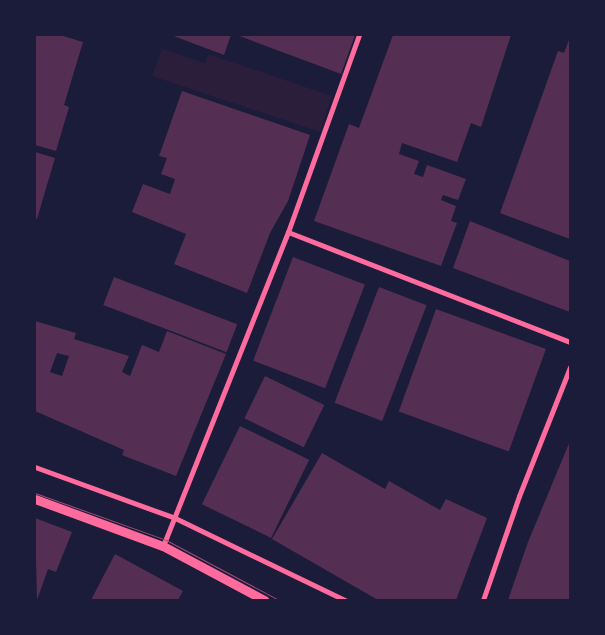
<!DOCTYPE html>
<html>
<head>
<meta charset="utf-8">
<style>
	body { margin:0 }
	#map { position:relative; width:605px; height:635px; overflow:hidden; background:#1b1b3a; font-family:Inter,sans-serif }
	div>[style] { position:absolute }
	.green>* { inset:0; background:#2a1e3b }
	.building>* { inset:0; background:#542f53; transform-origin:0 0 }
	.minor>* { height:5px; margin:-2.5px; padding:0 2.5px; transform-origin:2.5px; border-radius:2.5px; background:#ff6b9d }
	.tertiary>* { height:9px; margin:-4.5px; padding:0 4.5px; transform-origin:4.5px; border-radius:4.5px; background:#ff6b9d }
	.tram>* { height:1px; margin:-0.5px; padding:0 0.5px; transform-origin:0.5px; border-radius:0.5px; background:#a44b75 }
	span { translate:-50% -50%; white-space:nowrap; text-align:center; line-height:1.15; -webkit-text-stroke:4.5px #1b1b3a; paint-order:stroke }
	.frame { position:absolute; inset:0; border:36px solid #1b1b3a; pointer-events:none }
</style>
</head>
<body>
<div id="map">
	<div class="green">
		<i style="clip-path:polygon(162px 49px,205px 63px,208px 54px,332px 96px,320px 132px,152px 76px)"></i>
	</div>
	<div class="building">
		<i style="clip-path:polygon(35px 35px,60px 35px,83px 42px,64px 105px,69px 107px,56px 151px,35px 145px)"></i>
		<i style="clip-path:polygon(171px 35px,231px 35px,224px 55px)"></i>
		<i style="clip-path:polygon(237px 35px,355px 35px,341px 74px)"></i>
		<i style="clip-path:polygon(393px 35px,511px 35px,481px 127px,471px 123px,457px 162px,402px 143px,399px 154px,419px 161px,414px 174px,423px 177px,427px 165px,466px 179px,458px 200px,443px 195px,441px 200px,456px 206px,451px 221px,457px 223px,441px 266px,314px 221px,349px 124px,359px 128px)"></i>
		<i style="clip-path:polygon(570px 37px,570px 239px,500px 213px,558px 51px,564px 53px)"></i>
		<i style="clip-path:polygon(182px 91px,310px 135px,288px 201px,270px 233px,247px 293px,174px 264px,186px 234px,132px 212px,143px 184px,170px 194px,175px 179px,161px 174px,167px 158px,159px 156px)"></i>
		<i style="clip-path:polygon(35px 152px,55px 158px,37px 219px,35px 218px)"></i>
		<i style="clip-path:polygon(470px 221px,570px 261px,570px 312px,453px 268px)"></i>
		<i style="left:293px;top:257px;width:77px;height:111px;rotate:21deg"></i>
		<i style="left:114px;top:277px;width:132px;height:30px;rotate:21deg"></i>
		<i style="left:379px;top:287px;width:51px;height:124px;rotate:21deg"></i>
		<i style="left:436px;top:309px;width:117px;height:109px;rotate:20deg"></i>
		<i style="clip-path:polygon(evenodd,35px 321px,76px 333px,74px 339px,129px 356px,122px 372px,130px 376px,142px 345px,159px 352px,167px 331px,226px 354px,176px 476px,122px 455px,124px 450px,35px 411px,35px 321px,57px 353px,69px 356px,62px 376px,50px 372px,57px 353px)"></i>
		<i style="left:265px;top:376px;width:66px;height:47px;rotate:26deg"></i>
		<i style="left:240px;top:426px;width:77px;height:87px;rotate:26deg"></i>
		<i style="clip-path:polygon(570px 441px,570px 600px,508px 600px,528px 542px)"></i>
		<i style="clip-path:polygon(322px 453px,385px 489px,389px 481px,440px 510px,446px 499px,487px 518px,456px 600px,378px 600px,272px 539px)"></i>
		<i style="clip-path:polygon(35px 518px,72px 532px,56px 572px,48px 569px,37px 600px)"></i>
		<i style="clip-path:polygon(115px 554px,183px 591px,178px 600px,91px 600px)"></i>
	</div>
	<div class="minor">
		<i style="left:288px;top:232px;width:303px;rotate:21.3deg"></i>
		<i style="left:35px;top:467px;width:149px;rotate:20deg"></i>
		<i style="left:175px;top:518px;width:189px;rotate:25.8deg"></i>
		<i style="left:163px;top:546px;width:338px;rotate:-68.3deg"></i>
		<i style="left:288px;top:232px;width:209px;rotate:-70.2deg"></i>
		<i style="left:483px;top:600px;width:110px;rotate:-70.9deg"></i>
		<i style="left:519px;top:496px;width:139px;rotate:-68.4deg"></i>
	</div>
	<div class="tertiary">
		<i style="left:35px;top:499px;width:136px;rotate:20.2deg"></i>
		<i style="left:163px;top:546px;width:115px;rotate:28.1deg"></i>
	</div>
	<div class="tram">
		<i style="left:35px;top:493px;width:139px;rotate:19.7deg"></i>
		<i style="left:166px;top:540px;width:128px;rotate:28deg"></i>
	</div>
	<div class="frame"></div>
</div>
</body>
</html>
